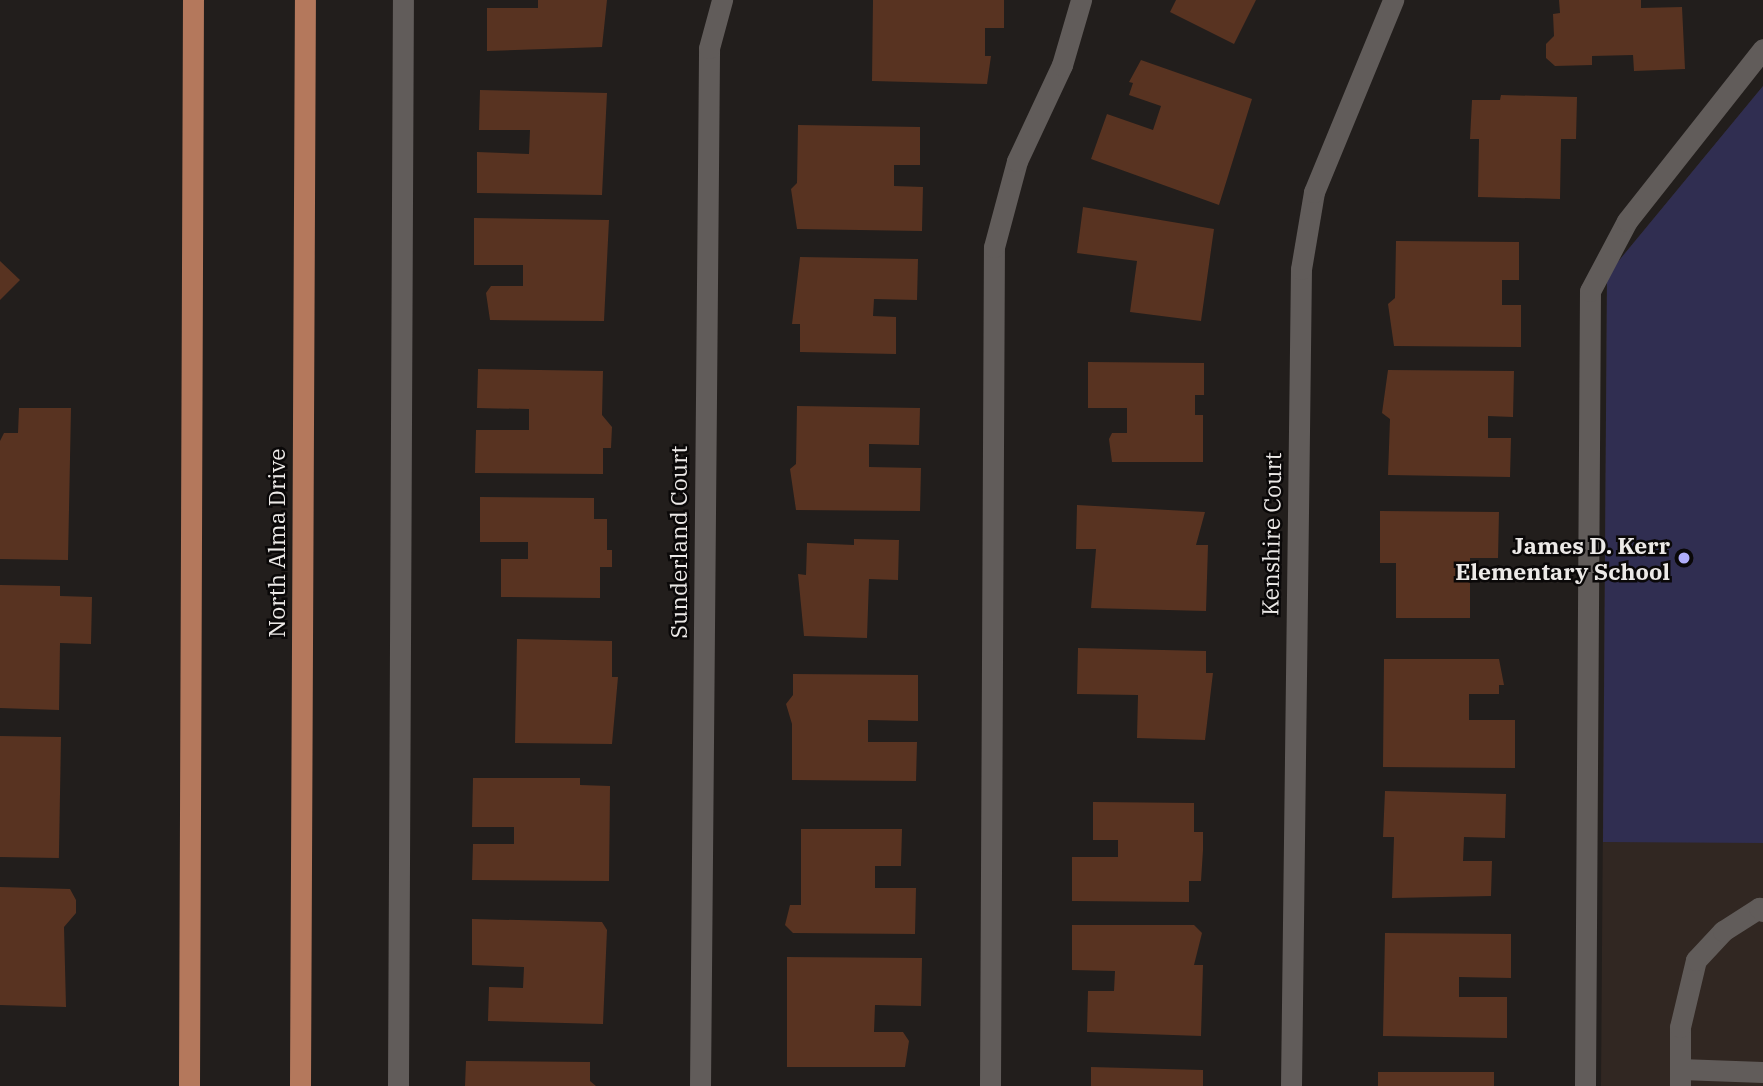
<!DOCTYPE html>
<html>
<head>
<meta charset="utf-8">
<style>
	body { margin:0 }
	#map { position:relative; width:1763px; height:1086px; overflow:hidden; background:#221e1c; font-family:"IBM Plex Serif",serif }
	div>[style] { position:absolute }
	.built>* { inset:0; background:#312722 }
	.green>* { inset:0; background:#302e51 }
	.building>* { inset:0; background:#583321; transform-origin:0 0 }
	.minor>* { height:21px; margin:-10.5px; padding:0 10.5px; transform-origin:10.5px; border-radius:10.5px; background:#615c5a }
	.major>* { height:21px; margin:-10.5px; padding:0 10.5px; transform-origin:10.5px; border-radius:10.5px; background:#b4785c }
	.dots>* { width:19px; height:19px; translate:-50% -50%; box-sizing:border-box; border:4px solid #0a0808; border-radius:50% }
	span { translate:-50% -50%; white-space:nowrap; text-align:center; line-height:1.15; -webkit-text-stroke:5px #0a0808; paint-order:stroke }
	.street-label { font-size:23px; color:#ece9e7 }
	.poi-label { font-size:23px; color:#ece9e7; font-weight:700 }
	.right { translate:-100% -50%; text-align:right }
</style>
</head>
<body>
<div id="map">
	<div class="built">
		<i style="clip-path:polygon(1763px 86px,1763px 1086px,1601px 1086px,1607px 275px)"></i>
	</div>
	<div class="green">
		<i style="clip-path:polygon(1763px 86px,1763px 843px,1603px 842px,1607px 275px)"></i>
	</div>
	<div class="building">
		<i style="clip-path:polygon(538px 0,607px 0,602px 47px,487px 51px,487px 8px,538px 8px)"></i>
		<i style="clip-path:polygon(873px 0,1004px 0,1004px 28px,985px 28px,985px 56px,991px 56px,987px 84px,872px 81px)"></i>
		<i style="clip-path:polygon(1176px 0,1256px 0,1234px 44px,1170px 12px)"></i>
		<i style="clip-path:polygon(1559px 0,1641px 0,1641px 8px,1682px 7px,1685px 69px,1634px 71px,1633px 55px,1592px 56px,1592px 65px,1555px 66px,1546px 58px,1546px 44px,1554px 36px,1553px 14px,1560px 13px)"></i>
		<i style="clip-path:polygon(1141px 60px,1252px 99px,1219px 205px,1091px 159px,1107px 114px,1153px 130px,1161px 106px,1129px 95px,1133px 83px,1129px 82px)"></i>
		<i style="clip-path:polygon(480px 90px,607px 93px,602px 195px,477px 193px,477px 152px,529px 154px,530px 130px,479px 130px)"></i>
		<i style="clip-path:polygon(1501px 95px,1577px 97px,1576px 139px,1561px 139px,1560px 199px,1478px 197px,1479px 139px,1470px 139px,1472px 100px,1500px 100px)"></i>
		<i style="clip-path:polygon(798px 125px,920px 127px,920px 165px,894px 165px,894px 186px,923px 187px,922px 231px,797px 229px,791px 189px,797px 183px)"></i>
		<i style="clip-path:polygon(1083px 207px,1214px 229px,1201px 321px,1130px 312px,1137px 261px,1077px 253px)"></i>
		<i style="clip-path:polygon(474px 218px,609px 220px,604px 321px,490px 320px,486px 293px,491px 286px,523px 286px,523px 265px,474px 265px)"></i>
		<i style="clip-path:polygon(1396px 241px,1519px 242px,1519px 280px,1502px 280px,1502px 305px,1521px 305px,1521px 347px,1394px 346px,1388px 304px,1395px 298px)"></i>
		<i style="clip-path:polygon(800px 257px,918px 259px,917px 300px,874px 299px,873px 316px,896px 317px,896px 354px,800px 352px,800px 324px,792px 324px)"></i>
		<i style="clip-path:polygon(0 261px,20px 280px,0 300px)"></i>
		<i style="clip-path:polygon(1088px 362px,1204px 363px,1204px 395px,1195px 395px,1195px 415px,1203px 415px,1203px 462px,1112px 462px,1109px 439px,1112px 433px,1127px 433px,1127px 408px,1088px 408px)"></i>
		<i style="clip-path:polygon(478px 369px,603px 371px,602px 415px,612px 427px,611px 448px,603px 448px,603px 474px,475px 473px,476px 430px,529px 430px,529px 409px,477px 408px)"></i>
		<i style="clip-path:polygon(1388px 370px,1514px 371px,1513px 417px,1488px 416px,1488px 438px,1511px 438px,1510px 477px,1388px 475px,1390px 419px,1382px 413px)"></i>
		<i style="clip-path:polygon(797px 406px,920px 408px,919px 445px,869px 444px,869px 467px,921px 468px,920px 511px,796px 510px,790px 469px,796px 464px)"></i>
		<i style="clip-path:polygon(19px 408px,71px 408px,68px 560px,0 559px,0 441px,4px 433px,18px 433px)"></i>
		<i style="clip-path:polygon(480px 497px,594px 498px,594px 519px,607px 519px,607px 550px,612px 550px,612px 567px,600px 567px,600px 598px,501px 597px,501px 559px,528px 559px,528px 542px,480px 542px)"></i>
		<i style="clip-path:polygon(1077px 505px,1205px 512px,1196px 545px,1208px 545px,1206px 611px,1091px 608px,1096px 549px,1076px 549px)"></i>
		<i style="clip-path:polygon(1380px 511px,1499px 512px,1498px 558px,1470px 558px,1470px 618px,1396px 618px,1396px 563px,1380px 563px)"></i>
		<i style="clip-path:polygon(854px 539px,899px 540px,898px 580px,869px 579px,867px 638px,804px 636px,798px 574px,806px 575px,807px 543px,854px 545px)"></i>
		<i style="clip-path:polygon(0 585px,60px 586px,60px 596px,92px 597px,91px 644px,60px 643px,59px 710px,0 708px)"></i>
		<i style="clip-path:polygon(517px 639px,612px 641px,612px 677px,618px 677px,612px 744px,515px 743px)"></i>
		<i style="clip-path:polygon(1078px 648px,1206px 651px,1206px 673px,1213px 673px,1205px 740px,1137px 738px,1138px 695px,1077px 694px)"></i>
		<i style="clip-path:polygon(1384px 659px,1499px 659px,1504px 685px,1499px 685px,1499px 694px,1469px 694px,1469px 720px,1515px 720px,1515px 768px,1383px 767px)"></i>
		<i style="clip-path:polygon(793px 674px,918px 675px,918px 721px,868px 720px,868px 742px,917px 742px,916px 781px,792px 780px,792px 724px,786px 704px,793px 695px)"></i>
		<i style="left:0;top:736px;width:61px;height:121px;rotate:1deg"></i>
		<i style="clip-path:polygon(473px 778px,580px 778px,580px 785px,610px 786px,609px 881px,472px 880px,473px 844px,514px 844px,514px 827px,472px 827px)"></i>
		<i style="clip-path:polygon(1385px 791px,1506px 794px,1505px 838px,1464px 837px,1463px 861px,1492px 861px,1491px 896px,1392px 898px,1394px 837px,1383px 837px)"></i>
		<i style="clip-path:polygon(1093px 802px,1194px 803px,1194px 832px,1203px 832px,1203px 850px,1201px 881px,1189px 881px,1189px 902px,1072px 901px,1072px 857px,1118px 857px,1118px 840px,1093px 840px)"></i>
		<i style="clip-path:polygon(801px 829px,902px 829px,901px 866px,875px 866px,875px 888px,916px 888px,915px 934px,793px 933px,785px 925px,790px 905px,801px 905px)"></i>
		<i style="clip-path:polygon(0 887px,70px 889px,76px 900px,76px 913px,64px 927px,66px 1007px,0 1005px)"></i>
		<i style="clip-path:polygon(472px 919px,602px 922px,607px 930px,603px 1024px,488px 1021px,489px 987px,523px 988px,524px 967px,472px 965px)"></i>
		<i style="clip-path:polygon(1072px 925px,1194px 925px,1202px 933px,1194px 965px,1203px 965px,1201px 1036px,1087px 1032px,1088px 991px,1114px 991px,1115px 971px,1072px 970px)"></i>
		<i style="clip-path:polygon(1385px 933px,1511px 934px,1511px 978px,1459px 977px,1459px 997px,1507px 997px,1507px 1038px,1383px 1036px)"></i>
		<i style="clip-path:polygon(787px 957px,922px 958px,921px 1006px,875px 1005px,874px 1032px,903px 1032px,909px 1041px,905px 1067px,787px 1067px)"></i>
		<i style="clip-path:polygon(466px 1061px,590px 1062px,590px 1081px,596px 1086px,465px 1086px)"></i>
		<i style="clip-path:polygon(1091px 1067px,1203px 1070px,1203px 1086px,1091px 1086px)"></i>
		<i style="left:1378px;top:1072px;width:116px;height:14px"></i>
	</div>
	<div class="minor">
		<i style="left:1680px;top:1069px;width:83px;rotate:2.1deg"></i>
		<i style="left:398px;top:1086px;width:1086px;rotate:-89.74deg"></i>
		<i style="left:700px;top:1086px;width:1038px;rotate:-89.5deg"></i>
		<i style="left:709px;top:48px;width:50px;rotate:-74.8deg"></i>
		<i style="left:990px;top:1086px;width:839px;rotate:-89.73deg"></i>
		<i style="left:994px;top:247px;width:89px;rotate:-75deg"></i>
		<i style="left:1017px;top:161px;width:106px;rotate:-64.9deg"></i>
		<i style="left:1062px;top:65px;width:68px;rotate:-73.7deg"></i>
		<i style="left:1291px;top:1086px;width:817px;rotate:-89.3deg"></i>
		<i style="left:1301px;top:269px;width:78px;rotate:-80.4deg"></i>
		<i style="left:1314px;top:192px;width:208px;rotate:-67.6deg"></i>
		<i style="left:1585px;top:1086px;width:795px;rotate:-89.64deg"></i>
		<i style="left:1590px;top:291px;width:79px;rotate:-62.1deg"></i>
		<i style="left:1627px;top:221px;width:219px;rotate:-51.7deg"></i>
		<i style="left:1680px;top:1086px;width:59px;rotate:-90deg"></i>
		<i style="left:1680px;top:1027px;width:69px;rotate:-76.6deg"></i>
		<i style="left:1696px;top:960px;width:40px;rotate:-47deg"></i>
		<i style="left:1723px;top:931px;width:43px;rotate:-32.6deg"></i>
		<i style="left:1759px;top:908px;width:5px;rotate:37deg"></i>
	</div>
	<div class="major">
		<i style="left:189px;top:1086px;width:1086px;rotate:-89.79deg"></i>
		<i style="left:300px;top:1086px;width:1086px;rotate:-89.74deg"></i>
	</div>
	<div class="dots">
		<i style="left:1684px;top:558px;background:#b0aefa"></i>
	</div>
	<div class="street-label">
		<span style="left:1271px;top:534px;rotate:-89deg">Kenshire Court</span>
		<span style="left:678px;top:542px;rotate:-90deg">Sunderland Court</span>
		<span style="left:276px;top:543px;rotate:-90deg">North Alma Drive</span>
	</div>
	<div class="poi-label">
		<span class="right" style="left:1670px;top:558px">James D. Kerr<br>Elementary School</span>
	</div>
</div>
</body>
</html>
